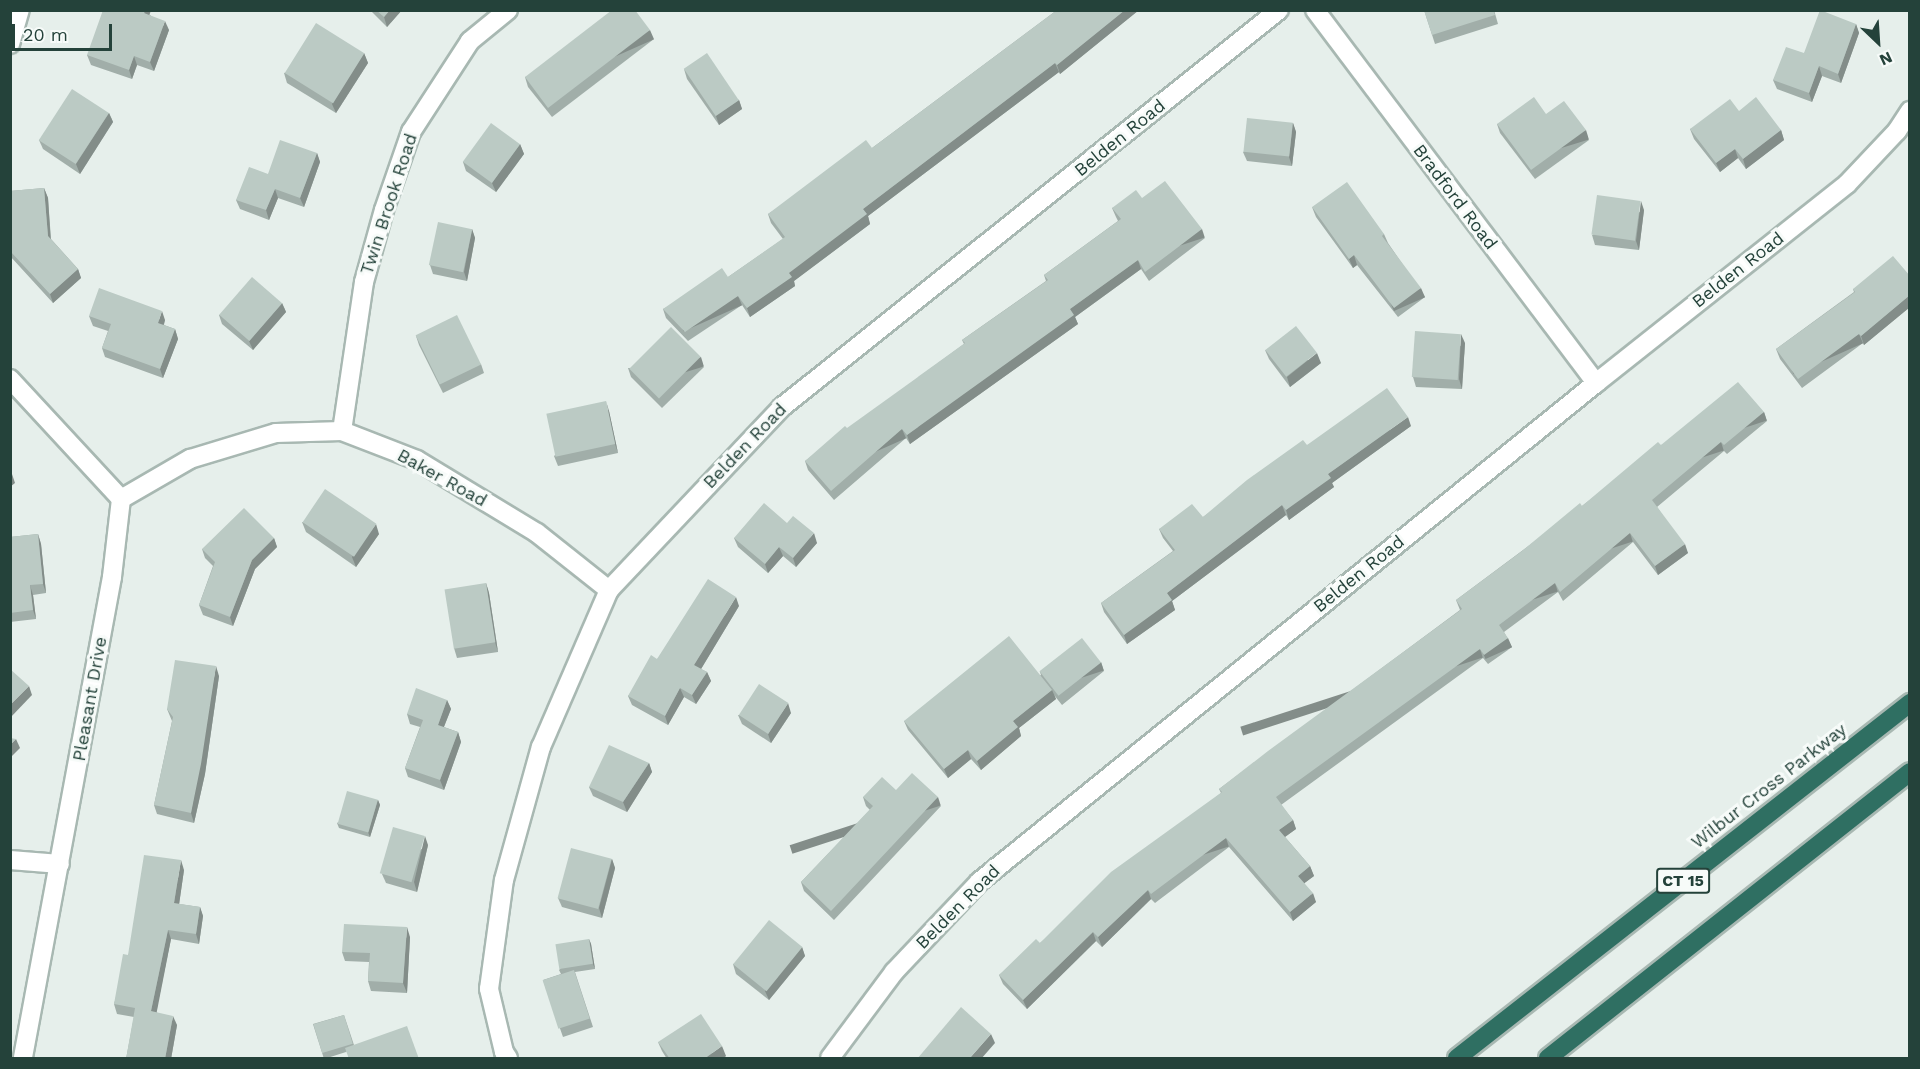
<!DOCTYPE html>
<html>
<head>
<meta charset="utf-8">
<style>
	body { margin:0 }
	#map { position:relative; width:1920px; height:1069px; overflow:hidden; background:#e6efeb; font-family:"Work Sans",sans-serif }
	div>[style] { position:absolute }
	.roads { filter:drop-shadow(2px 0 #a8b8b2) drop-shadow(-2px 0 #a8b8b2) drop-shadow(0 2px #a8b8b2) drop-shadow(0 -2px #a8b8b2) }
	.street>* { height:18px; margin:-9px; padding:0 9px; transform-origin:9px; border-radius:9px; background:#fff }
	.highway>* { height:18px; margin:-9px; padding:0 9px; transform-origin:9px; border-radius:9px; background:#2f6f62 }
	.wall>* { inset:0; background:#a1aea9 }
	.shaded-wall>* { inset:0; background:#838d89; transform-origin:0 0 }
	.building>* { inset:0; background:#bbcac4; transform-origin:0 0 }
	span { translate:-50% -50%; white-space:nowrap; text-align:center; line-height:1.15; -webkit-text-stroke:6px #f7fbf9; paint-order:stroke }
	.shield-label span { padding:2px 4px; background:#f7fbf9; border:2px solid; border-radius:4px; -webkit-text-stroke-width:0 }
	.shield-label { font-size:16px; color:#24423a; font-weight:700 }
	.street-label { font-size:18px; color:#24423a }
	.frame { position:absolute; inset:0; border:12px solid #24423a; pointer-events:none }
	.north { position:absolute; left:1848px; top:12px; width:60px; height:60px; -webkit-text-stroke:4px #f7fbf9; paint-order:stroke; rotate:155deg; font-size:16px; font-weight:700; line-height:24px; text-align:center; color:#24423a }
	.north::after { content:''; display:block; margin:auto; width:21px; height:27px; background:#24423a; clip-path:polygon(50% 0,100% 100%,50% 72%,0 100%) }
	.scale { position:absolute; left:12px; top:24px; width:100px; height:27px; box-sizing:border-box; border:3px solid #24423a; border-top:0; padding-left:8px; font-size:18px; line-height:21px; white-space:nowrap; color:#24423a; -webkit-text-stroke:4px #f7fbf9; paint-order:stroke }
</style>
</head>
<body>
<div id="map">
	<div class="roads">
		<div class="street">
			<i style="left:1315px;top:10px;width:467px;rotate:53deg"></i>
			<i style="left:10px;top:44px;width:35px;rotate:-74deg"></i>
			<i style="left:10px;top:379px;width:163px;rotate:47.2deg"></i>
			<i style="left:121px;top:499px;width:79px;rotate:96.6deg"></i>
			<i style="left:112px;top:577px;width:489px;rotate:100.5deg"></i>
			<i style="left:342px;top:431px;width:151px;rotate:-81.6deg"></i>
			<i style="left:364px;top:282px;width:75px;rotate:-74.5deg"></i>
			<i style="left:384px;top:210px;width:83px;rotate:-70.9deg"></i>
			<i style="left:411px;top:132px;width:108px;rotate:-57deg"></i>
			<i style="left:470px;top:41px;width:49px;rotate:-39.2deg"></i>
			<i style="left:121px;top:499px;width:80px;rotate:-30.1deg"></i>
			<i style="left:190px;top:459px;width:90px;rotate:-16.8deg"></i>
			<i style="left:276px;top:433px;width:66px;rotate:-1.7deg"></i>
			<i style="left:342px;top:431px;width:80px;rotate:21.1deg"></i>
			<i style="left:417px;top:460px;width:140px;rotate:31.3deg"></i>
			<i style="left:537px;top:533px;width:92px;rotate:38.4deg"></i>
			<i style="left:10px;top:860px;width:50px;rotate:4.6deg"></i>
			<i style="left:508px;top:1058px;width:7px;rotate:-124deg"></i>
			<i style="left:504px;top:1052px;width:65px;rotate:-103.4deg"></i>
			<i style="left:489px;top:989px;width:110px;rotate:-82.2deg"></i>
			<i style="left:504px;top:880px;width:138px;rotate:-74.5deg"></i>
			<i style="left:541px;top:747px;width:171px;rotate:-66.6deg"></i>
			<i style="left:609px;top:590px;width:252px;rotate:-46.6deg"></i>
			<i style="left:782px;top:407px;width:636px;rotate:-38.62deg"></i>
			<i style="left:830px;top:1058px;width:107px;rotate:-53.3deg"></i>
			<i style="left:894px;top:972px;width:124px;rotate:-46.6deg"></i>
			<i style="left:979px;top:882px;width:794px;rotate:-38.96deg"></i>
			<i style="left:1596px;top:383px;width:320px;rotate:-38.4deg"></i>
			<i style="left:1847px;top:184px;width:73px;rotate:-46.7deg"></i>
			<i style="left:1897px;top:131px;width:24px;rotate:-57deg"></i>
		</div>
		<div class="highway">
			<i style="left:1457px;top:1058px;width:576px;rotate:-38.08deg"></i>
			<i style="left:1548px;top:1058px;width:461px;rotate:-38.3deg"></i>
		</div>
	</div>
	<div class="wall">
		<i style="clip-path:polygon(370px 10px,402px 10px,387px 27px)"></i>
		<i style="clip-path:polygon(1057px 10px,1139px 10px,1060px 74px,1059px 72px,868px 216px,870px 224px,794px 281px,795px 286px,750px 317px,742px 305px,688px 341px,666px 318px,663px 309px,728px 277px,783px 239px,771px 223px,768px 214px,872px 148px)"></i>
		<i style="clip-path:polygon(1424px 10px,1494px 10px,1498px 24px,1435px 44px)"></i>
		<i style="clip-path:polygon(150px 15px,169px 30px,154px 71px,137px 65px,132px 79px,91px 65px,87px 55px)"></i>
		<i style="clip-path:polygon(1856px 24px,1859px 33px,1841px 83px,1822px 76px,1812px 102px,1777px 89px,1773px 80px,1804px 53px)"></i>
		<i style="clip-path:polygon(654px 39px,552px 117px,528px 87px,525px 77px)"></i>
		<i style="clip-path:polygon(364px 53px,368px 63px,336px 113px,287px 83px,284px 73px)"></i>
		<i style="clip-path:polygon(684px 69px,739px 100px,742px 109px,719px 125px,687px 79px)"></i>
		<i style="clip-path:polygon(1739px 111px,1781px 130px,1784px 140px,1746px 169px,1738px 158px,1720px 172px,1694px 139px,1690px 129px)"></i>
		<i style="clip-path:polygon(109px 113px,113px 122px,80px 174px,43px 149px,39px 140px)"></i>
		<i style="clip-path:polygon(1546px 114px,1589px 140px,1535px 179px,1500px 133px,1497px 124px)"></i>
		<i style="clip-path:polygon(1293px 123px,1296px 132px,1292px 166px,1247px 161px,1243px 152px)"></i>
		<i style="clip-path:polygon(520px 144px,524px 154px,496px 192px,466px 171px,463px 162px)"></i>
		<i style="clip-path:polygon(317px 153px,320px 162px,304px 207px,278px 198px,269px 220px,240px 209px,236px 200px,268px 174px)"></i>
		<i style="clip-path:polygon(44px 188px,48px 198px,51px 239px,78px 269px,81px 278px,53px 303px,10px 256px,10px 191px)"></i>
		<i style="clip-path:polygon(1142px 198px,1205px 238px,1149px 281px,1141px 269px,1075px 317px,1078px 324px,910px 444px,906px 438px,834px 500px,808px 470px,805px 461px,964px 344px,962px 340px,1046px 281px,1044px 275px,1118px 221px,1116px 217px,1112px 208px)"></i>
		<i style="clip-path:polygon(1312px 207px,1384px 234px,1388px 243px,1425px 297px,1398px 317px,1357px 265px,1353px 268px,1316px 217px)"></i>
		<i style="clip-path:polygon(1644px 210px,1639px 250px,1595px 245px,1592px 235px)"></i>
		<i style="clip-path:polygon(472px 229px,475px 238px,467px 281px,433px 274px,430px 265px)"></i>
		<i style="clip-path:polygon(1910px 276px,1910px 307px,1864px 345px,1863px 343px,1802px 388px,1780px 359px,1776px 349px,1854px 292px,1853px 289px)"></i>
		<i style="clip-path:polygon(282px 303px,286px 312px,253px 350px,222px 324px,219px 315px)"></i>
		<i style="clip-path:polygon(89px 316px,165px 320px,164px 325px,175px 329px,178px 339px,163px 378px,105px 357px,102px 348px,108px 331px,93px 326px)"></i>
		<i style="clip-path:polygon(416px 336px,481px 364px,484px 373px,443px 393px,419px 345px)"></i>
		<i style="clip-path:polygon(1465px 343px,1462px 389px,1416px 387px,1413px 377px)"></i>
		<i style="clip-path:polygon(1265px 350px,1321px 363px,1290px 387px,1269px 359px)"></i>
		<i style="clip-path:polygon(704px 367px,662px 408px,631px 377px,628px 368px)"></i>
		<i style="clip-path:polygon(609px 411px,618px 453px,558px 466px,554px 456px)"></i>
		<i style="clip-path:polygon(1764px 412px,1767px 421px,1727px 454px,1724px 451px,1657px 507px,1688px 553px,1658px 575px,1633px 542px,1563px 601px,1558px 592px,1504px 632px,1512px 647px,1488px 664px,1483px 658px,1281px 805px,1293px 820px,1296px 829px,1285px 837px,1310px 866px,1314px 876px,1304px 883px,1316px 902px,1293px 921px,1229px 847px,1155px 903px,1151px 899px,1102px 947px,1096px 941px,1027px 1009px,1003px 984px,999px 975px,1040px 943px,1221px 793px,1219px 789px,1460px 610px,1456px 600px,1582px 506px,1661px 445px)"></i>
		<i style="clip-path:polygon(1411px 426px,1332px 483px,1334px 487px,1289px 520px,1286px 515px,1172px 601px,1175px 610px,1127px 644px,1104px 612px,1101px 603px,1173px 551px,1163px 538px,1159px 529px,1203px 517px,1307px 445px)"></i>
		<i style="clip-path:polygon(302px 522px,379px 534px,356px 567px,306px 532px)"></i>
		<i style="clip-path:polygon(787px 523px,817px 543px,796px 567px,783px 556px,768px 573px,738px 547px,734px 538px)"></i>
		<i style="clip-path:polygon(38px 534px,41px 544px,46px 593px,33px 595px,36px 619px,10px 622px,10px 537px)"></i>
		<i style="clip-path:polygon(274px 538px,277px 547px,255px 569px,233px 626px,203px 615px,199px 605px,213px 566px,205px 558px,202px 549px)"></i>
		<i style="clip-path:polygon(486px 583px,489px 593px,498px 652px,457px 658px,454px 648px)"></i>
		<i style="clip-path:polygon(739px 606px,701px 669px,707px 672px,711px 681px,696px 704px,684px 697px,668px 725px,632px 705px,628px 696px,657px 659px)"></i>
		<i style="clip-path:polygon(1101px 662px,1104px 671px,1062px 705px,1054px 695px,1056px 699px,1019px 728px,1021px 736px,981px 770px,971px 759px,948px 778px,908px 730px,904px 721px,1041px 675px,1040px 672px)"></i>
		<i style="clip-path:polygon(219px 676px,205px 774px,194px 823px,157px 814px,154px 805px,172px 721px,167px 709px)"></i>
		<i style="clip-path:polygon(447px 700px,451px 709px,444px 727px,458px 732px,461px 742px,444px 790px,408px 777px,405px 768px,420px 727px,410px 724px,407px 714px)"></i>
		<i style="clip-path:polygon(791px 713px,771px 743px,742px 724px,738px 715px)"></i>
		<i style="clip-path:polygon(649px 763px,652px 772px,627px 812px,593px 796px,589px 787px)"></i>
		<i style="clip-path:polygon(896px 790px,941px 806px,834px 920px,804px 891px,801px 882px,870px 810px,866px 806px,863px 797px)"></i>
		<i style="clip-path:polygon(378px 800px,380px 805px,370px 837px,339px 828px,337px 823px)"></i>
		<i style="clip-path:polygon(428px 845px,417px 892px,386px 883px,382px 874px)"></i>
		<i style="clip-path:polygon(612px 859px,615px 868px,602px 918px,562px 907px,558px 898px)"></i>
		<i style="clip-path:polygon(184px 870px,179px 904px,200px 907px,203px 916px,199px 944px,171px 939px,156px 1012px,177px 1025px,171px 1059px,126px 1059px,134px 1017px,117px 1014px,114px 1004px,128px 955px)"></i>
		<i style="clip-path:polygon(410px 937px,407px 993px,371px 991px,368px 981px,369px 962px,345px 961px,342px 952px)"></i>
		<i style="clip-path:polygon(589px 939px,591px 944px,595px 969px,575px 972px,593px 1027px,563px 1037px,543px 980px,561px 974px,559px 970px)"></i>
		<i style="clip-path:polygon(802px 947px,805px 956px,769px 1000px,736px 974px,733px 964px)"></i>
		<i style="clip-path:polygon(344px 1015px,354px 1045px,346px 1052px,324px 1059px,313px 1024px)"></i>
		<i style="clip-path:polygon(658px 1042px,726px 1056px,722px 1059px,667px 1059px,662px 1051px)"></i>
	</div>
	<div class="shaded-wall">
		<i style="clip-path:polygon(145px 10px,151px 10px,147px 23px,144px 13px)"></i>
		<i style="clip-path:polygon(390px 10px,402px 10px,387px 27px,384px 17px)"></i>
		<i style="clip-path:polygon(1125px 10px,1139px 10px,1060px 74px,1057px 65px)"></i>
		<i style="clip-path:polygon(165px 21px,169px 30px,154px 71px,150px 62px)"></i>
		<i style="clip-path:polygon(1856px 24px,1859px 33px,1841px 83px,1838px 74px)"></i>
		<i style="left:650px;top:30px;width:10px;height:128px;rotate:66deg"></i>
		<i style="clip-path:polygon(364px 53px,368px 63px,336px 113px,332px 104px)"></i>
		<i style="clip-path:polygon(134px 56px,137px 65px,132px 79px,129px 70px)"></i>
		<i style="clip-path:polygon(1055px 63px,1059px 72px,868px 216px,870px 224px,794px 281px,795px 286px,750px 317px,747px 308px,863px 209px)"></i>
		<i style="clip-path:polygon(1819px 66px,1822px 76px,1812px 102px,1809px 93px)"></i>
		<i style="clip-path:polygon(739px 100px,742px 109px,719px 125px,716px 116px)"></i>
		<i style="clip-path:polygon(109px 113px,113px 122px,80px 174px,76px 164px)"></i>
		<i style="clip-path:polygon(1293px 123px,1296px 132px,1292px 166px,1289px 157px)"></i>
		<i style="left:1586px;top:130px;width:10px;height:68px;rotate:73deg"></i>
		<i style="clip-path:polygon(1781px 130px,1784px 140px,1746px 169px,1743px 159px)"></i>
		<i style="clip-path:polygon(520px 144px,524px 154px,496px 192px,492px 183px)"></i>
		<i style="clip-path:polygon(1735px 149px,1738px 158px,1720px 172px,1716px 163px)"></i>
		<i style="clip-path:polygon(317px 153px,320px 162px,304px 207px,300px 198px)"></i>
		<i style="clip-path:polygon(44px 188px,48px 198px,51px 245px,48px 236px)"></i>
		<i style="clip-path:polygon(275px 189px,278px 198px,269px 220px,266px 210px)"></i>
		<i style="clip-path:polygon(1641px 201px,1644px 210px,1639px 250px,1636px 241px)"></i>
		<i style="clip-path:polygon(472px 229px,475px 238px,467px 281px,464px 272px)"></i>
		<i style="left:1202px;top:229px;width:9px;height:71px;rotate:72deg"></i>
		<i style="clip-path:polygon(1354px 255px,1357px 265px,1353px 268px,1349px 259px)"></i>
		<i style="clip-path:polygon(1138px 260px,1141px 269px,1075px 317px,1078px 324px,910px 444px,907px 435px,1070px 309px)"></i>
		<i style="clip-path:polygon(78px 269px,81px 278px,53px 303px,50px 294px)"></i>
		<i style="left:1421px;top:288px;width:10px;height:34px;rotate:66deg"></i>
		<i style="clip-path:polygon(1910px 295px,1910px 307px,1864px 345px,1861px 336px)"></i>
		<i style="left:738px;top:296px;width:10px;height:64px;rotate:66deg"></i>
		<i style="clip-path:polygon(282px 303px,286px 312px,253px 350px,249px 341px)"></i>
		<i style="clip-path:polygon(162px 311px,165px 320px,161px 333px,158px 323px)"></i>
		<i style="clip-path:polygon(175px 329px,178px 339px,163px 378px,160px 369px)"></i>
		<i style="clip-path:polygon(1461px 334px,1465px 343px,1462px 389px,1459px 379px)"></i>
		<i style="left:1859px;top:334px;width:10px;height:76px;rotate:66deg"></i>
		<i style="clip-path:polygon(1317px 353px,1321px 363px,1290px 387px,1287px 377px)"></i>
		<i style="left:701px;top:357px;width:10px;height:60px;rotate:73deg"></i>
		<i style="clip-path:polygon(606px 401px,609px 411px,618px 453px,615px 444px)"></i>
		<i style="left:1764px;top:412px;width:9px;height:52px;rotate:72deg"></i>
		<i style="clip-path:polygon(1408px 417px,1411px 426px,1332px 483px,1334px 487px,1289px 520px,1286px 510px,1328px 474px)"></i>
		<i style="left:902px;top:429px;width:10px;height:94px;rotate:66deg"></i>
		<i style="left:1721px;top:442px;width:9px;height:90px;rotate:72deg"></i>
		<i style="clip-path:polygon(12px 474px,15px 483px,10px 487px,10px 475px)"></i>
		<i style="clip-path:polygon(1282px 505px,1286px 515px,1172px 601px,1175px 610px,1127px 644px,1124px 635px,1167px 593px)"></i>
		<i style="clip-path:polygon(376px 524px,379px 534px,356px 567px,352px 557px)"></i>
		<i style="clip-path:polygon(814px 533px,817px 543px,796px 567px,793px 558px)"></i>
		<i style="left:1630px;top:533px;width:9px;height:92px;rotate:72deg"></i>
		<i style="clip-path:polygon(38px 534px,41px 544px,46px 593px,43px 584px)"></i>
		<i style="clip-path:polygon(274px 538px,277px 547px,255px 569px,233px 626px,230px 617px,252px 560px)"></i>
		<i style="clip-path:polygon(1685px 544px,1688px 553px,1658px 575px,1655px 566px)"></i>
		<i style="clip-path:polygon(779px 547px,783px 556px,768px 573px,765px 564px)"></i>
		<i style="clip-path:polygon(486px 583px,489px 593px,498px 652px,495px 642px)"></i>
		<i style="left:1555px;top:583px;width:9px;height:70px;rotate:72deg"></i>
		<i style="clip-path:polygon(30px 585px,33px 595px,36px 619px,33px 610px)"></i>
		<i style="clip-path:polygon(736px 597px,739px 606px,698px 674px,694px 665px)"></i>
		<i style="left:1508px;top:638px;width:10px;height:29px;rotate:66deg"></i>
		<i style="left:1480px;top:649px;width:9px;height:252px;rotate:72deg"></i>
		<i style="left:1101px;top:662px;width:9px;height:54px;rotate:72deg"></i>
		<i style="clip-path:polygon(216px 666px,219px 676px,205px 774px,194px 823px,191px 813px)"></i>
		<i style="clip-path:polygon(707px 672px,711px 681px,696px 704px,692px 695px)"></i>
		<i style="clip-path:polygon(29px 686px,32px 695px,10px 718px,10px 705px)"></i>
		<i style="clip-path:polygon(680px 688px,684px 697px,668px 725px,665px 716px)"></i>
		<i style="clip-path:polygon(1052px 690px,1056px 699px,1019px 728px,1021px 736px,981px 770px,977px 761px,1013px 721px)"></i>
		<i style="clip-path:polygon(447px 700px,451px 709px,441px 734px,438px 725px)"></i>
		<i style="clip-path:polygon(788px 703px,791px 713px,771px 743px,768px 734px)"></i>
		<i style="clip-path:polygon(458px 732px,461px 742px,444px 790px,440px 780px)"></i>
		<i style="clip-path:polygon(16px 739px,20px 748px,10px 758px,10px 745px)"></i>
		<i style="clip-path:polygon(968px 750px,971px 759px,948px 778px,944px 769px)"></i>
		<i style="clip-path:polygon(649px 763px,652px 772px,627px 812px,623px 802px)"></i>
		<i style="left:938px;top:797px;width:9px;height:156px;rotate:72deg"></i>
		<i style="clip-path:polygon(378px 800px,380px 805px,370px 837px,368px 832px)"></i>
		<i style="clip-path:polygon(1293px 820px,1296px 829px,1282px 839px,1279px 830px)"></i>
		<i style="clip-path:polygon(425px 836px,428px 845px,417px 892px,414px 882px)"></i>
		<i style="left:1226px;top:838px;width:9px;height:94px;rotate:72deg"></i>
		<i style="clip-path:polygon(612px 859px,615px 868px,602px 918px,599px 908px)"></i>
		<i style="clip-path:polygon(181px 860px,184px 870px,178px 912px,174px 903px)"></i>
		<i style="clip-path:polygon(1310px 866px,1314px 876px,1302px 885px,1298px 876px)"></i>
		<i style="clip-path:polygon(1148px 890px,1151px 899px,1102px 947px,1098px 937px)"></i>
		<i style="clip-path:polygon(1313px 893px,1316px 902px,1293px 921px,1290px 912px)"></i>
		<i style="clip-path:polygon(200px 907px,203px 916px,199px 944px,196px 934px)"></i>
		<i style="clip-path:polygon(407px 927px,410px 937px,407px 993px,403px 983px)"></i>
		<i style="clip-path:polygon(168px 930px,171px 939px,155px 1021px,151px 1011px)"></i>
		<i style="clip-path:polygon(1093px 932px,1096px 941px,1027px 1009px,1023px 1000px)"></i>
		<i style="clip-path:polygon(589px 939px,591px 944px,595px 969px,593px 964px)"></i>
		<i style="clip-path:polygon(802px 947px,805px 956px,769px 1000px,765px 991px)"></i>
		<i style="clip-path:polygon(173px 1016px,177px 1025px,171px 1059px,165px 1059px)"></i>
		<i style="clip-path:polygon(991px 1034px,995px 1043px,981px 1059px,969px 1059px)"></i>
		<i style="clip-path:polygon(722px 1046px,726px 1056px,722px 1059px,704px 1059px)"></i>
	</div>
	<div class="building">
		<i style="clip-path:polygon(103px 10px,145px 10px,144px 13px,165px 21px,150px 62px,134px 56px,129px 70px,87px 55px)"></i>
		<i style="clip-path:polygon(376px 10px,390px 10px,384px 17px)"></i>
		<i style="clip-path:polygon(612px 10px,635px 10px,650px 30px,548px 108px,525px 77px)"></i>
		<i style="clip-path:polygon(1057px 10px,1125px 10px,1057px 65px,1055px 63px,863px 209px,867px 214px,789px 273px,792px 277px,747px 308px,738px 296px,685px 332px,663px 309px,722px 268px,728px 277px,785px 237px,768px 214px,866px 140px,872px 148px)"></i>
		<i style="clip-path:polygon(1424px 10px,1493px 10px,1495px 15px,1432px 35px)"></i>
		<i style="clip-path:polygon(1820px 10px,1856px 24px,1838px 74px,1819px 66px,1809px 93px,1773px 80px,1786px 47px,1804px 53px)"></i>
		<i style="left:316px;top:23px;width:57px;height:59px;rotate:32deg"></i>
		<i style="left:707px;top:53px;width:57px;height:28px;rotate:56deg"></i>
		<i style="left:72px;top:89px;width:44px;height:61px;rotate:33deg"></i>
		<i style="clip-path:polygon(1534px 97px,1546px 114px,1564px 101px,1586px 130px,1531px 170px,1497px 124px)"></i>
		<i style="clip-path:polygon(1756px 97px,1781px 130px,1743px 159px,1735px 149px,1716px 163px,1690px 129px,1730px 99px,1739px 111px)"></i>
		<i style="left:1247px;top:118px;width:46px;height:34px;rotate:6deg"></i>
		<i style="left:491px;top:123px;width:36px;height:48px;rotate:36deg"></i>
		<i style="clip-path:polygon(280px 140px,317px 153px,300px 198px,275px 189px,266px 210px,236px 200px,249px 167px,268px 174px)"></i>
		<i style="clip-path:polygon(1165px 181px,1202px 229px,1145px 272px,1138px 260px,1070px 309px,1074px 315px,907px 435px,902px 429px,831px 491px,805px 461px,845px 426px,847px 428px,965px 343px,962px 340px,1048px 280px,1044px 275px,1121px 219px,1112px 208px,1136px 190px,1142px 198px)"></i>
		<i style="clip-path:polygon(1347px 182px,1384px 234px,1382px 236px,1421px 288px,1394px 308px,1354px 255px,1349px 259px,1312px 207px)"></i>
		<i style="clip-path:polygon(44px 188px,48px 236px,78px 269px,50px 294px,10px 251px,10px 191px)"></i>
		<i style="left:1597px;top:195px;width:44px;height:40px;rotate:8deg"></i>
		<i style="left:438px;top:222px;width:35px;height:44px;rotate:12deg"></i>
		<i style="clip-path:polygon(1893px 256px,1910px 276px,1910px 295px,1861px 336px,1859px 334px,1798px 379px,1776px 349px,1855px 292px,1853px 289px)"></i>
		<i style="left:252px;top:277px;width:40px;height:50px;rotate:41deg"></i>
		<i style="clip-path:polygon(99px 288px,162px 311px,158px 323px,175px 329px,160px 369px,102px 348px,111px 324px,89px 316px)"></i>
		<i style="left:457px;top:315px;width:55px;height:46px;rotate:64deg"></i>
		<i style="left:1296px;top:326px;width:34px;height:39px;rotate:52deg"></i>
		<i style="left:671px;top:327px;width:42px;height:59px;rotate:45deg"></i>
		<i style="left:1415px;top:331px;width:46px;height:46px;rotate:4deg"></i>
		<i style="clip-path:polygon(1738px 382px,1764px 412px,1724px 445px,1721px 442px,1652px 500px,1685px 544px,1655px 566px,1630px 533px,1560px 592px,1555px 583px,1499px 625px,1508px 638px,1484px 655px,1480px 649px,1276px 797px,1293px 820px,1279px 830px,1310px 866px,1298px 876px,1313px 893px,1290px 912px,1226px 838px,1151px 894px,1148px 890px,1098px 937px,1093px 932px,1023px 1000px,999px 975px,1036px 939px,1040px 943px,1111px 872px,1222px 792px,1219px 789px,1268px 751px,1462px 609px,1456px 600px,1522px 551px,1580px 503px,1582px 506px,1658px 442px,1661px 445px)"></i>
		<i style="clip-path:polygon(1387px 388px,1408px 417px,1328px 474px,1331px 478px,1286px 510px,1282px 505px,1167px 593px,1172px 600px,1124px 635px,1101px 603px,1175px 550px,1159px 529px,1192px 504px,1203px 517px,1247px 480px,1303px 440px,1307px 445px)"></i>
		<i style="left:606px;top:401px;width:44px;height:61px;rotate:78deg"></i>
		<i style="left:325px;top:489px;width:62px;height:40px;rotate:34deg"></i>
		<i style="clip-path:polygon(764px 503px,787px 523px,793px 516px,814px 533px,793px 558px,779px 547px,765px 564px,734px 538px)"></i>
		<i style="clip-path:polygon(244px 508px,274px 538px,252px 560px,230px 617px,199px 605px,215px 562px,202px 549px)"></i>
		<i style="clip-path:polygon(38px 534px,43px 584px,30px 585px,33px 610px,10px 613px,10px 537px)"></i>
		<i style="clip-path:polygon(708px 579px,736px 597px,694px 665px,707px 672px,692px 695px,680px 688px,665px 716px,628px 696px,651px 655px,657px 659px)"></i>
		<i style="left:486px;top:583px;width:60px;height:42px;rotate:81deg"></i>
		<i style="clip-path:polygon(1009px 636px,1052px 690px,1013px 721px,1018px 727px,977px 761px,968px 750px,944px 769px,904px 721px)"></i>
		<i style="left:1082px;top:638px;width:31px;height:54px;rotate:52deg"></i>
		<i style="clip-path:polygon(175px 660px,216px 666px,201px 764px,191px 813px,154px 805px,173px 717px,167px 709px)"></i>
		<i style="clip-path:polygon(10px 669px,29px 686px,10px 705px)"></i>
		<i style="left:759px;top:684px;width:35px;height:37px;rotate:33deg"></i>
		<i style="clip-path:polygon(416px 688px,447px 700px,438px 725px,458px 732px,440px 780px,405px 768px,423px 720px,407px 714px)"></i>
		<i style="clip-path:polygon(10px 738px,16px 739px,10px 745px)"></i>
		<i style="clip-path:polygon(609px 745px,649px 763px,623px 802px,589px 787px)"></i>
		<i style="clip-path:polygon(912px 773px,938px 797px,831px 911px,801px 882px,873px 806px,863px 797px,882px 777px,896px 790px)"></i>
		<i style="left:347px;top:791px;width:32px;height:34px;rotate:16deg"></i>
		<i style="left:393px;top:827px;width:33px;height:48px;rotate:16deg"></i>
		<i style="left:571px;top:848px;width:42px;height:52px;rotate:15deg"></i>
		<i style="clip-path:polygon(144px 855px,181px 860px,174px 903px,200px 907px,196px 934px,168px 930px,151px 1011px,173px 1016px,165px 1059px,126px 1059px,135px 1008px,114px 1004px,123px 954px,128px 955px)"></i>
		<i style="left:769px;top:920px;width:43px;height:57px;rotate:39deg"></i>
		<i style="clip-path:polygon(344px 924px,407px 927px,403px 983px,368px 981px,370px 953px,342px 952px)"></i>
		<i style="left:589px;top:939px;width:25px;height:34px;rotate:81deg"></i>
		<i style="left:574px;top:970px;width:51px;height:33px;rotate:72deg"></i>
		<i style="clip-path:polygon(961px 1007px,991px 1034px,969px 1059px,917px 1059px)"></i>
		<i style="clip-path:polygon(701px 1014px,722px 1046px,704px 1059px,670px 1059px,658px 1042px)"></i>
		<i style="left:344px;top:1015px;width:30px;height:32px;rotate:73deg"></i>
		<i style="clip-path:polygon(407px 1026px,419px 1059px,349px 1059px,345px 1048px)"></i>
	</div>
	<div class="shield-label">
		<span style="left:1683px;top:881px">CT 15</span>
	</div>
	<div class="street-label">
		<span style="left:1120px;top:138px;rotate:-39deg">Belden Road</span>
		<span style="left:1455px;top:197px;rotate:53deg">Bradford Road</span>
		<span style="left:389px;top:204px;rotate:-72deg">Twin Brook Road</span>
		<span style="left:1738px;top:270px;rotate:-38deg">Belden Road</span>
		<span style="left:745px;top:446px;rotate:-46deg">Belden Road</span>
		<span style="left:442px;top:478px;rotate:29deg">Baker Road</span>
		<span style="left:1359px;top:574px;rotate:-39deg">Belden Road</span>
		<span style="left:90px;top:699px;rotate:-80deg">Pleasant Drive</span>
		<span style="left:1769px;top:786px;rotate:-38deg">Wilbur Cross Parkway</span>
		<span style="left:958px;top:907px;rotate:-45deg">Belden Road</span>
	</div>
	<div class="frame"></div>
	<div class="north">N</div>
	<div class="scale">20 m</div>
</div>
</body>
</html>
